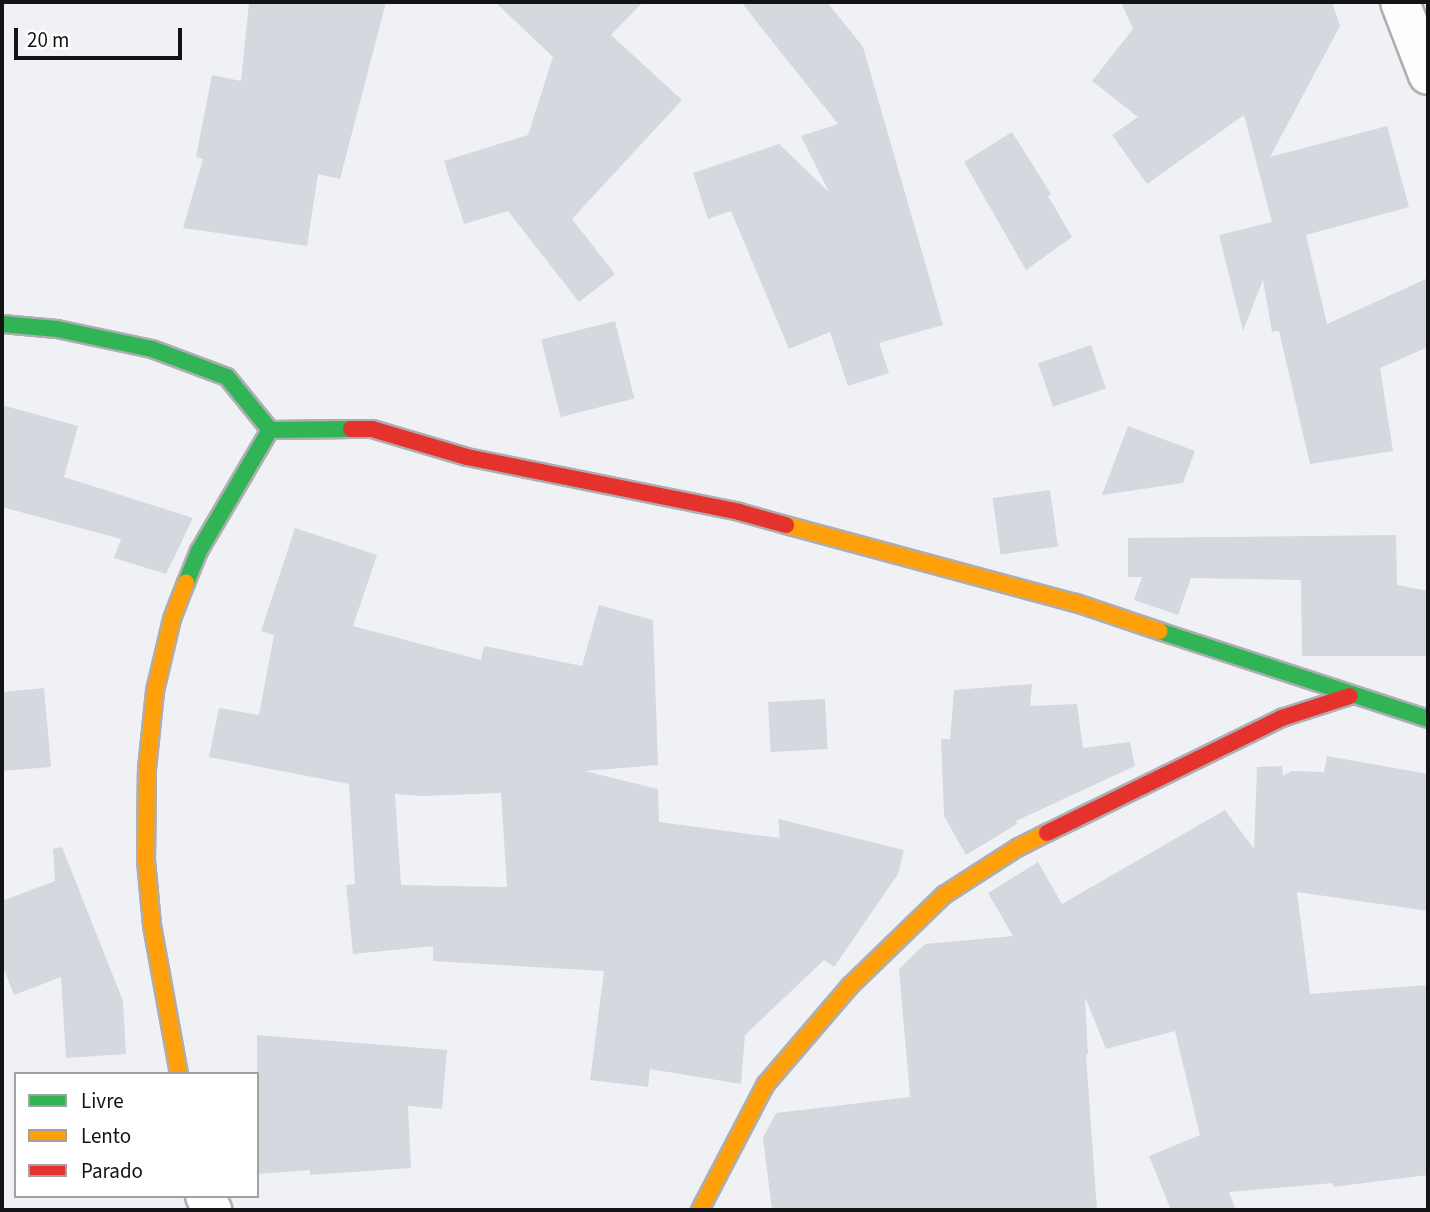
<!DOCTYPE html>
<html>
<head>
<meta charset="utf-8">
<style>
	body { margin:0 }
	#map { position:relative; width:1430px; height:1212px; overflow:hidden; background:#f0f1f5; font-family:"Source Sans 3",sans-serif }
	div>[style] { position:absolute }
	.building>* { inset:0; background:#d6d8df; transform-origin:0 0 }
	.roads { filter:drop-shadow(2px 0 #adaeb1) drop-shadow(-2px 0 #adaeb1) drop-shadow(0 2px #adaeb1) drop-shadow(0 -2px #adaeb1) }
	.street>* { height:38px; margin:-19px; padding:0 19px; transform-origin:19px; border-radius:19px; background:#fdfdfe }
	.fast>* { height:16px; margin:-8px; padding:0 8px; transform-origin:8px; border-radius:8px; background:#30b455 }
	.slow>* { height:16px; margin:-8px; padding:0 8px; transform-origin:8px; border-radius:8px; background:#ff9f0a }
	.jam>* { height:16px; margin:-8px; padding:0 8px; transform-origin:8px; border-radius:8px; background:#e5322d }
	span { translate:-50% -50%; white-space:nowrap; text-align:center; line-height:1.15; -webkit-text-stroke:5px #fff; paint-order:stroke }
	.frame { position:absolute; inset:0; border:4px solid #121314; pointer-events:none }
	.legend { position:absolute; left:14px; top:1072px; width:245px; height:126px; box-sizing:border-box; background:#fff; border:2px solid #a0a1a1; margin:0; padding:9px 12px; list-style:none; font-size:21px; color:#121314 }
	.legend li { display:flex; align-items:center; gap:14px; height:35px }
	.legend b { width:35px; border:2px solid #a0a1a1 }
	.scale { position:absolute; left:14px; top:28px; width:168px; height:32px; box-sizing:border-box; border:4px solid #121314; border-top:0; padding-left:9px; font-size:21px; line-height:24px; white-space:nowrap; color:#121314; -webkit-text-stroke:5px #fff; paint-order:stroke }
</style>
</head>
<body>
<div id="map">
	<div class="building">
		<i style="clip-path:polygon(249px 2px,386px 2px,340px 179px,318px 174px,307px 246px,183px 228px,203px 159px,196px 157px,212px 75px,241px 81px)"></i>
		<i style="clip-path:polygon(495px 2px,643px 2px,611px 35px,682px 100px,572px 219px,615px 274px,579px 302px,508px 211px,464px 224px,444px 161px,528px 135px,553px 57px)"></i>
		<i style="clip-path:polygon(741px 2px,827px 2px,863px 47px,943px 325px,879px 343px,889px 373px,848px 386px,830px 332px,789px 349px,731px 211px,708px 219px,693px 173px,779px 144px,829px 192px,801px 136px,838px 124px)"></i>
		<i style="clip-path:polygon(1121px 2px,1332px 2px,1340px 26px,1270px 157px,1387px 126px,1409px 207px,1306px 235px,1327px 324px,1428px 278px,1428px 347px,1380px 368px,1393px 451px,1310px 464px,1279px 331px,1272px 332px,1263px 280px,1243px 331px,1219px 235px,1272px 222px,1244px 115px,1147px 184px,1112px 135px,1138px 117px,1092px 81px,1133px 29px)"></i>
		<i style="clip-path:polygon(1012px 132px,1051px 194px,1048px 196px,1072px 237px,1026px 270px,964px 162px)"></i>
		<i style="left:615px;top:321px;width:80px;height:76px;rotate:76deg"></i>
		<i style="left:1091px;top:345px;width:46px;height:56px;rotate:71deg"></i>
		<i style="clip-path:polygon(2px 405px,78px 426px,64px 477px,193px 518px,166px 574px,114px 558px,121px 539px,2px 507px)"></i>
		<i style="clip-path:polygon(1128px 426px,1195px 451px,1183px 483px,1102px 495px)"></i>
		<i style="left:1050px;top:490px;width:57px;height:58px;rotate:82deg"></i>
		<i style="clip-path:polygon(evenodd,295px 528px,377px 555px,353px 626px,481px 660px,484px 646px,582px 666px,599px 605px,653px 620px,658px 765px,585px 771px,658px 789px,659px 822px,780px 838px,778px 819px,904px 850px,898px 874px,834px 967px,824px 960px,745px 1035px,741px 1084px,650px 1069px,648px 1087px,590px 1080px,604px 971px,433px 961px,433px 946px,353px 954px,346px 885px,355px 884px,349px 784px,209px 757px,219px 708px,259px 715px,274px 635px,261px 631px,295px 528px,501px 793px,507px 887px,401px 885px,395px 794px,422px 796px,501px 793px)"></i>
		<i style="clip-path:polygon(1396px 535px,1397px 585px,1428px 591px,1428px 656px,1302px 656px,1301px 580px,1191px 578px,1178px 615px,1134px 600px,1142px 577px,1128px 577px,1128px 538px)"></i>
		<i style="clip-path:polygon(1032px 684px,1030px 706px,1077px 704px,1083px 748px,1130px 742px,1135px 766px,1016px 821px,1017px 824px,966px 855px,944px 816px,941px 739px,950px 739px,954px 690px)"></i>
		<i style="clip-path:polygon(44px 688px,51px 767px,2px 771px,2px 692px)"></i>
		<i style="left:825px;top:699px;width:50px;height:57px;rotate:87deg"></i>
		<i style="clip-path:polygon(1327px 756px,1428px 774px,1428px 911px,1297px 892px,1310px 994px,1428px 985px,1428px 1175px,1333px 1187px,1333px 1183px,1229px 1192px,1236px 1210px,1171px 1210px,1149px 1156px,1200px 1135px,1175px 1031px,1106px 1049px,1085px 997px,1088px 1054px,1086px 1055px,1097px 1210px,772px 1210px,763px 1138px,776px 1113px,910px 1097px,899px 969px,925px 944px,1013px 936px,988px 893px,1038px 862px,1062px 904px,1225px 810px,1254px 849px,1257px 767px,1282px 766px,1283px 776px,1292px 771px,1324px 772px)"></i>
		<i style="clip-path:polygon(62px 847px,123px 1001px,126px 1054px,66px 1058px,61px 977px,14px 995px,2px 964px,2px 901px,55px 881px,53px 849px)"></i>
		<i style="clip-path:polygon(257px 1035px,447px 1050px,442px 1109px,408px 1106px,411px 1168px,310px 1175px,310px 1170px,257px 1174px)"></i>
	</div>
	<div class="roads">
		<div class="street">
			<i style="left:1400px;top:2px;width:78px;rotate:69deg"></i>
			<i style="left:205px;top:1196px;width:16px;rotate:63deg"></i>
		</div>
		<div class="fast">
			<i style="left:2px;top:324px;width:55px;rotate:5.2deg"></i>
			<i style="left:57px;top:329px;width:97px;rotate:11.9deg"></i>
			<i style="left:152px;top:349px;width:80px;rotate:20.5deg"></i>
			<i style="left:227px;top:377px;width:68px;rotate:50.9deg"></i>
			<i style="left:270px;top:430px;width:81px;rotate:-0.7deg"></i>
			<i style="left:186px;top:583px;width:35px;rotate:-68deg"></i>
			<i style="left:199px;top:551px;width:140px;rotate:-59.6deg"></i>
			<i style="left:1159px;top:631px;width:283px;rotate:18.1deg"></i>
		</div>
		<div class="slow">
			<i style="left:786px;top:525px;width:300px;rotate:15.1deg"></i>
			<i style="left:1076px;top:603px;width:88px;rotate:18.6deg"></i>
			<i style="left:179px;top:1074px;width:151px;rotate:-100.3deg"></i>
			<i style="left:152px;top:925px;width:65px;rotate:-95.3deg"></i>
			<i style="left:146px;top:860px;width:91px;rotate:-89.4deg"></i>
			<i style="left:147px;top:769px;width:78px;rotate:-84.1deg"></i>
			<i style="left:155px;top:691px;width:74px;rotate:-76.7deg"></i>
			<i style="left:172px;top:619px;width:39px;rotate:-69deg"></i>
			<i style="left:700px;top:1210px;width:142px;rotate:-62.4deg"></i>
			<i style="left:766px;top:1084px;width:129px;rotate:-49.4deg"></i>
			<i style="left:850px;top:986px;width:131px;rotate:-44.1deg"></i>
			<i style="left:944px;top:895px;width:87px;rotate:-32.8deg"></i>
			<i style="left:1017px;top:848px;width:34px;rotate:-27deg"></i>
		</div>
		<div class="jam">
			<i style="left:351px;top:429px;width:21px"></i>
			<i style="left:372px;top:429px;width:99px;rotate:16.4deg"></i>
			<i style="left:467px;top:457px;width:278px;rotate:11.4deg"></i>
			<i style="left:739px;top:512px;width:49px;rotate:15.5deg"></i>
			<i style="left:1047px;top:833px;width:262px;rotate:-26.1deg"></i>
			<i style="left:1282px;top:718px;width:71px;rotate:-17.9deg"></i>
		</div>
	</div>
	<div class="frame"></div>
	<ul class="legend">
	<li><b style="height:9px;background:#30b455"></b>Livre</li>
	<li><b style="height:9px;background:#ff9f0a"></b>Lento</li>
	<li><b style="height:9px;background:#e5322d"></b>Parado</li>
	</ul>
	<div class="scale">20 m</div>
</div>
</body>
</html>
